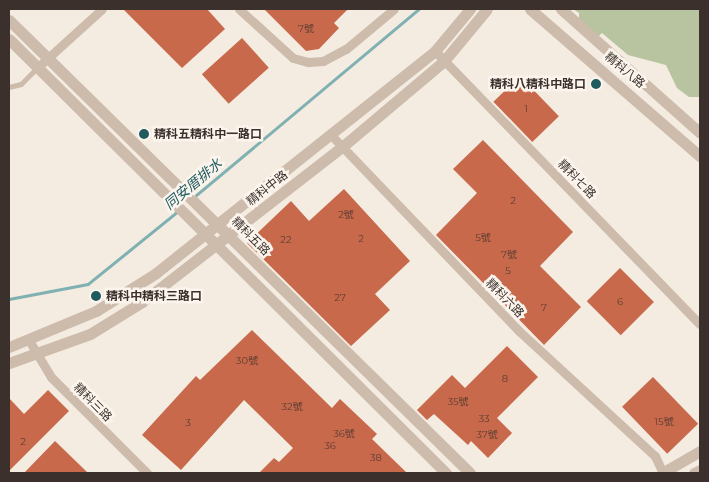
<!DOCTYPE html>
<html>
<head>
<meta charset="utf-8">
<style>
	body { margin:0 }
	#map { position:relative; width:709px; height:482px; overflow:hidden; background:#f4ebe1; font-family:Montserrat,"Noto Sans TC",sans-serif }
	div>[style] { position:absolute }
	.green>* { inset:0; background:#b8c4a0 }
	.stream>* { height:2.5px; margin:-1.25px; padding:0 1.25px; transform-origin:1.25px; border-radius:1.25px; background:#7fb0b2 }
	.building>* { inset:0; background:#c8694b; transform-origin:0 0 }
	.service>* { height:4.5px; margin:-2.25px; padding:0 2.25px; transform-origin:2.25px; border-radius:2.25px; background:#cdbbac }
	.minor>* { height:9px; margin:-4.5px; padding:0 4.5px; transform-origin:4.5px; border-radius:4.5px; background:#cdbbac }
	.tertiary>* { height:11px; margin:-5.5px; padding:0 5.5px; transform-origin:5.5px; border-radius:5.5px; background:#cdbbac }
	.dots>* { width:14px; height:14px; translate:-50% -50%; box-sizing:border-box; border:2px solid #fbf5ee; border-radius:50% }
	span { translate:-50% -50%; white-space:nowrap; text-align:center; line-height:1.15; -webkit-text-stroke:5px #fbf5ee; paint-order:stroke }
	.number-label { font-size:10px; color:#5e3e33 }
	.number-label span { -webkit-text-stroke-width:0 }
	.street-label { font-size:12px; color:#3b302b }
	.poi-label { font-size:12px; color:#3b302b; font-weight:700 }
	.right { translate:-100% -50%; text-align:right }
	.left { translate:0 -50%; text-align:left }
	.water-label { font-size:14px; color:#1f5a5e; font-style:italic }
	.frame { position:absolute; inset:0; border:10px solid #3b302b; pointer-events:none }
</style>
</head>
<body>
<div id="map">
	<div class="green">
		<i style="clip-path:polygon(573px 9px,700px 9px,700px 97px,689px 97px,677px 88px,666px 65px,628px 55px,602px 33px,593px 41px,579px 28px,579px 13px)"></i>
	</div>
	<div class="stream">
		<i style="left:194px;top:197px;width:293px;rotate:-39.9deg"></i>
		<i style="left:9px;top:299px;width:80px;rotate:-10.8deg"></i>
		<i style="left:88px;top:284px;width:114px;rotate:-39deg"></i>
	</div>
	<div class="building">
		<i style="clip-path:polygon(123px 9px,207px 9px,225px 29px,182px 68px)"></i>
		<i style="clip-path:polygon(264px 9px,348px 9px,334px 23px,339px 28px,319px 49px,306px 51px)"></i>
		<i style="left:242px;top:38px;width:40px;height:54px;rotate:48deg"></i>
		<i style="left:520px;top:76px;width:56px;height:37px;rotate:46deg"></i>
		<i style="clip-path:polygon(483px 140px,573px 232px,540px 266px,581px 307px,544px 345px,436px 235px,477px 193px,453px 169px)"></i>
		<i style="clip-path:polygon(344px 189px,410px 261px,375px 294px,390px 310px,351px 346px,247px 243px,291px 201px,309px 221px)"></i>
		<i style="left:620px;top:268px;width:48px;height:47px;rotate:45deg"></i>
		<i style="clip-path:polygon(252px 330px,332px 408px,340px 399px,377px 434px,372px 439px,407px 473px,259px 473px,274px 458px,279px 462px,293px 448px,244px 400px,181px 470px,142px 435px,196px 376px,200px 380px)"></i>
		<i style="clip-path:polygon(507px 346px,538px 377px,497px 418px,512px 433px,488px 458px,471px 441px,468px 445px,434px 414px,427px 420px,417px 410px,452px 375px,465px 388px)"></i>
		<i style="left:653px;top:377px;width:65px;height:43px;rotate:46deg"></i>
		<i style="clip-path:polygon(48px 390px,69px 411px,9px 471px,9px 398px,24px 414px)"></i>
		<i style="clip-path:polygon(55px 441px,88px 473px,24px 473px)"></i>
	</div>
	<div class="service">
		<i style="left:9px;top:87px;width:12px;rotate:-14deg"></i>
		<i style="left:21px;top:84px;width:24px;rotate:-45deg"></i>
	</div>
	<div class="minor">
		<i style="left:239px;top:9px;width:73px;rotate:42.2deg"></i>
		<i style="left:293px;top:58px;width:16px;rotate:15deg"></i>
		<i style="left:308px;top:62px;width:15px;rotate:-4deg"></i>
		<i style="left:323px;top:61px;width:26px;rotate:-28deg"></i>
		<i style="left:346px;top:49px;width:62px;rotate:-39.8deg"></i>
		<i style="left:435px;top:51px;width:380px;rotate:45.9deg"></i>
		<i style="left:38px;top:67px;width:86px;rotate:-42.2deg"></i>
		<i style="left:332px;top:136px;width:270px;rotate:46.2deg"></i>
		<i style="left:519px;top:331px;width:185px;rotate:42.6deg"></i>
		<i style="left:655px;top:456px;width:19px;rotate:65deg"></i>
		<i style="left:30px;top:342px;width:41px;rotate:59deg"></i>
		<i style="left:51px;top:377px;width:136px;rotate:45deg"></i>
	</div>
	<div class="tertiary">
		<i style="left:530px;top:9px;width:225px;rotate:40.9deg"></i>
		<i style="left:561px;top:9px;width:186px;rotate:41.7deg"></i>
		<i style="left:9px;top:20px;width:646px;rotate:44.5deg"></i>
		<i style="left:9px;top:39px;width:616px;rotate:44.8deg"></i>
		<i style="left:9px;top:347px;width:94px;rotate:-22.5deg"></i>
		<i style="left:96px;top:311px;width:71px;rotate:-32.3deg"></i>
		<i style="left:156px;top:273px;width:357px;rotate:-38.5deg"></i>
		<i style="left:435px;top:51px;width:55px;rotate:-50.2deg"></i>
		<i style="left:9px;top:363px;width:86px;rotate:-19.7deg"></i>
		<i style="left:90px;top:334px;width:61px;rotate:-31.6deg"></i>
		<i style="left:142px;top:302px;width:253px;rotate:-37.8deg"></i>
		<i style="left:342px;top:147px;width:133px;rotate:-40.1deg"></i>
		<i style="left:444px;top:61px;width:67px;rotate:-50.4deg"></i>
		<i style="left:662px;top:473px;width:44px;rotate:-30.1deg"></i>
		<i style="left:694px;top:473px;width:7px;rotate:-27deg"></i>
	</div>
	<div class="dots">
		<i style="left:596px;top:84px;background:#1f5a5e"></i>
		<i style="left:144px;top:134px;background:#1f5a5e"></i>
		<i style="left:96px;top:296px;background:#1f5a5e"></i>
	</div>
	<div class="number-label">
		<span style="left:306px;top:29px">7號</span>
		<span style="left:526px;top:109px">1</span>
		<span style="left:513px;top:201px">2</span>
		<span style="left:346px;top:215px">2號</span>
		<span style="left:483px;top:238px">5號</span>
		<span style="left:361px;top:239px">2</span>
		<span style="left:286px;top:240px">22</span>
		<span style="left:509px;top:255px">7號</span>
		<span style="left:508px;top:271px">5</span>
		<span style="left:340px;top:298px">27</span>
		<span style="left:620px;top:302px">6</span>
		<span style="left:544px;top:308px">7</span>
		<span style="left:247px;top:361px">30號</span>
		<span style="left:505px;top:379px">8</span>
		<span style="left:458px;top:402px">35號</span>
		<span style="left:292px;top:407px">32號</span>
		<span style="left:484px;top:419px">33</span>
		<span style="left:664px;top:422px">15號</span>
		<span style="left:188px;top:423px">3</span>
		<span style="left:344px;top:434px">36號</span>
		<span style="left:487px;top:435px">37號</span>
		<span style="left:23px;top:442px">2</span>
		<span style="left:330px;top:446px">36</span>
		<span style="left:376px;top:458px">38</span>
	</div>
	<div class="street-label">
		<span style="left:625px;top:70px;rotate:40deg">精科八路</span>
		<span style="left:577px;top:179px;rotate:46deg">精科七路</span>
		<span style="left:267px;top:188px;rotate:-38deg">精科中路</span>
		<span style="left:251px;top:236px;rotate:45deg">精科五路</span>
		<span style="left:505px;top:298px;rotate:46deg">精科六路</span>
		<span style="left:93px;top:402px;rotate:45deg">精科三路</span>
	</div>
	<div class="poi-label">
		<span class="right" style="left:586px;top:84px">精科八精科中路口</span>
		<span class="left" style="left:154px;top:134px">精科五精科中一路口</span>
		<span class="left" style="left:106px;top:296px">精科中精科三路口</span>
	</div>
	<div class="water-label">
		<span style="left:193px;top:184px;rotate:-40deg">同安厝排水</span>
	</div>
	<div class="frame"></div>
</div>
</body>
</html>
